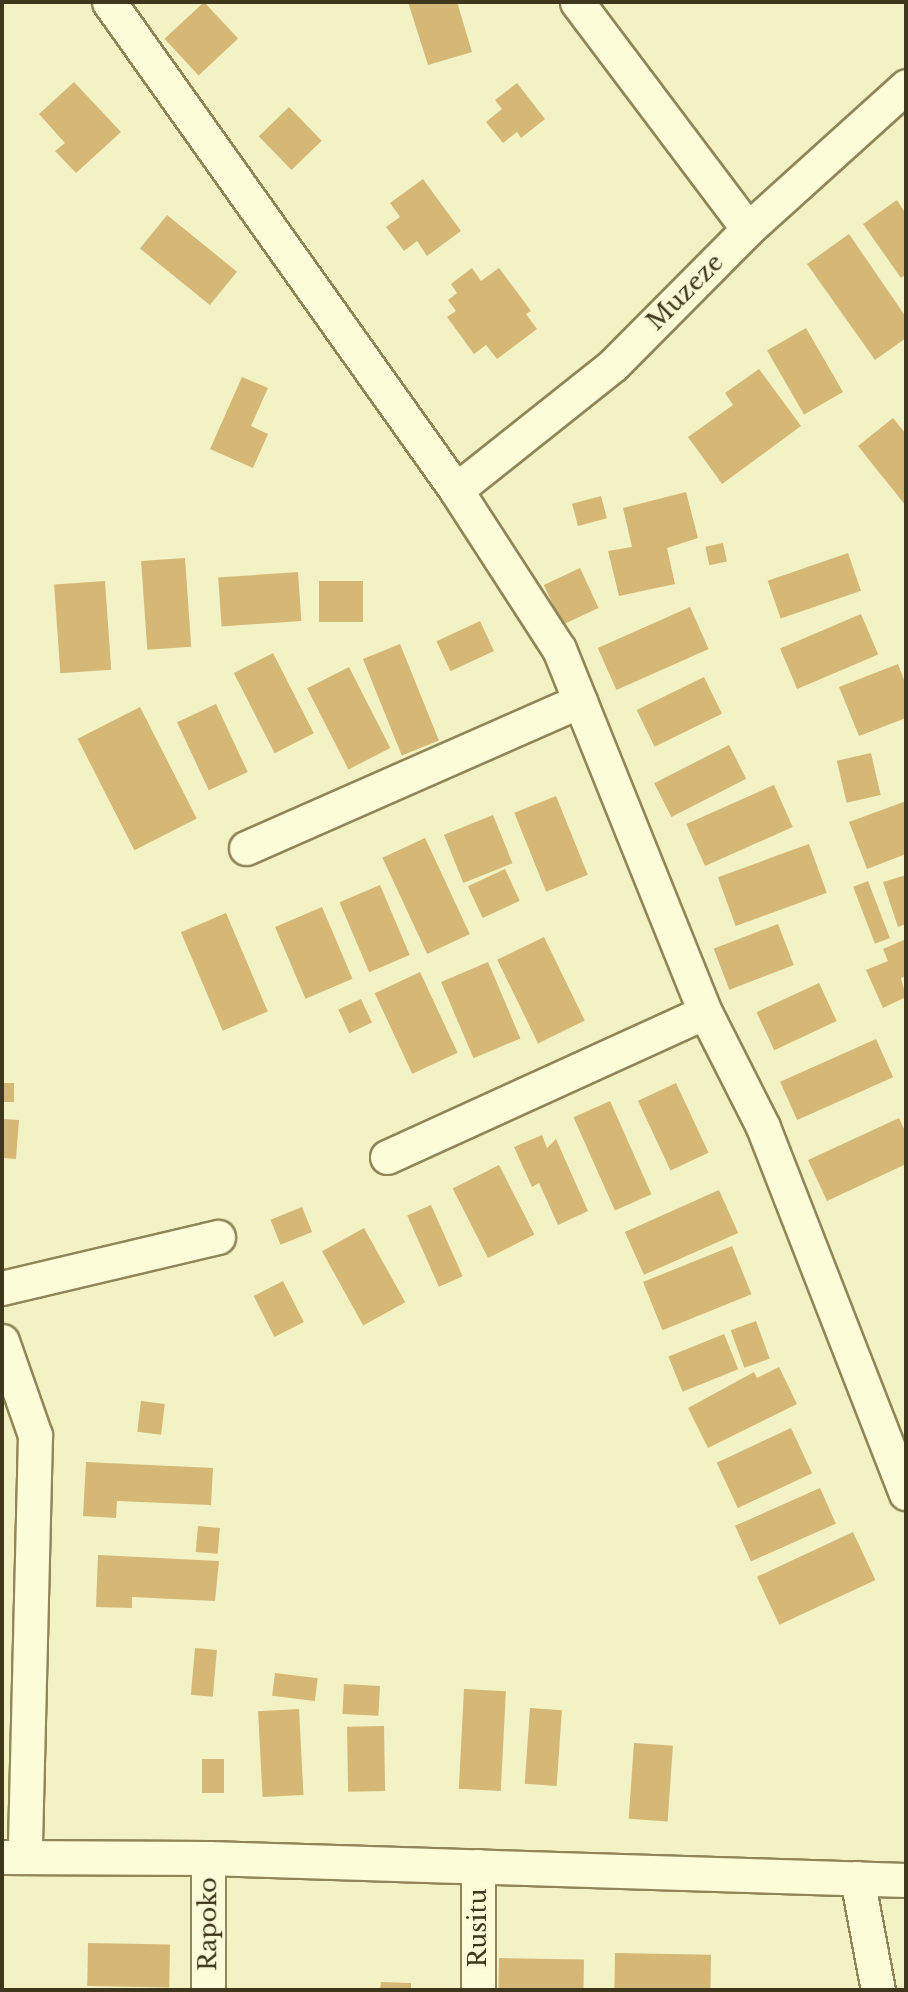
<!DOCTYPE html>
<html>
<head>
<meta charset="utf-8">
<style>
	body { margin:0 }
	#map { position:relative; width:908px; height:1992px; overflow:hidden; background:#f3f2c4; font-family:"Libre Baskerville",serif }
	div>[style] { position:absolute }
	.building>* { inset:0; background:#d5b876; transform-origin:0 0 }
	.roads { filter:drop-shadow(2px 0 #908658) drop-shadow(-2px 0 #908658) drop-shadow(0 2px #908658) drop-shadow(0 -2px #908658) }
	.minor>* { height:33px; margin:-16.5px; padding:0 16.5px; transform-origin:16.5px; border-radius:16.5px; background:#fcfcd9 }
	span { translate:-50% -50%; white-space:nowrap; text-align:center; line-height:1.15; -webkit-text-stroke:5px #f9f9d5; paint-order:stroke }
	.street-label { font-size:24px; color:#3f371d }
	.frame { position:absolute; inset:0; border:4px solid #3f371d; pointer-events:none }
</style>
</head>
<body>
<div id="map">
	<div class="building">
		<i style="left:204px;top:2px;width:50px;height:54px;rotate:47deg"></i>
		<i style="clip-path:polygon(408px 2px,457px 2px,472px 52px,428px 65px)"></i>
		<i style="clip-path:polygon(74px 82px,121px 132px,76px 173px,55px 151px,65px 143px,39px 114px)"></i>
		<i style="clip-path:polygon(517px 83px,545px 119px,521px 138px,517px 132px,503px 143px,486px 122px,502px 109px,495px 100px)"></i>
		<i style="left:289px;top:107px;width:47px;height:42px;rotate:46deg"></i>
		<i style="clip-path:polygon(423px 179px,461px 231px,427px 256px,417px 241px,404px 251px,386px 227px,400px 217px,390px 203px)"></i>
		<i style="clip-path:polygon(897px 200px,906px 214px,906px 274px,901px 278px,863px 224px)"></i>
		<i style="left:167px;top:215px;width:90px;height:43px;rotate:39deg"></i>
		<i style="clip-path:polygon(849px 234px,906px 317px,906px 338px,875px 360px,807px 264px)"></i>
		<i style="clip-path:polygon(472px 268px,481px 281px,499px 268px,531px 311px,526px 314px,537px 329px,497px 359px,486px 345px,474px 354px,447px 317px,456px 311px,448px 300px,457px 293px,451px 284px)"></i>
		<i style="left:806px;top:328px;width:74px;height:45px;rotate:60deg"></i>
		<i style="clip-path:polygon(759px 369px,801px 426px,722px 484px,688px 437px,733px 405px,725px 393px)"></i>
		<i style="clip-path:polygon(242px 377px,268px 388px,251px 426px,268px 434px,253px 468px,210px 449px)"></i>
		<i style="clip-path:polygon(893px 418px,906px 434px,906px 506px,858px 446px)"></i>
		<i style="clip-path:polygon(686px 492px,698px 538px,667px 548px,675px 584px,619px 596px,608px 551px,632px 547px,623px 508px)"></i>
		<i style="left:601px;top:496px;width:23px;height:30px;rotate:75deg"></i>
		<i style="left:723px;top:543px;width:19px;height:18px;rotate:78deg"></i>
		<i style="left:848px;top:553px;width:40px;height:85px;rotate:71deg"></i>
		<i style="left:185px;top:558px;width:89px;height:44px;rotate:86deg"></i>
		<i style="left:580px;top:568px;width:44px;height:40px;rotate:65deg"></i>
		<i style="left:298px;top:572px;width:49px;height:80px;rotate:86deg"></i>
		<i style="left:105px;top:581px;width:89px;height:51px;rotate:86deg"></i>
		<i style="left:319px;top:581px;width:44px;height:41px"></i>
		<i style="left:690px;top:607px;width:46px;height:101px;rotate:66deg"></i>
		<i style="left:861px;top:614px;width:44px;height:88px;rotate:67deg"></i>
		<i style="left:480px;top:621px;width:33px;height:48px;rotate:65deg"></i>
		<i style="left:400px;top:644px;width:104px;height:40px;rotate:68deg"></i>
		<i style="left:273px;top:653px;width:90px;height:44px;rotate:63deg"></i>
		<i style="clip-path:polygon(898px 664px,906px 685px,906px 718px,859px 736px,839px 687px)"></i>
		<i style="left:349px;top:667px;width:91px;height:47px;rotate:63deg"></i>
		<i style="left:704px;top:677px;width:41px;height:75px;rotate:64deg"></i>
		<i style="left:216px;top:704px;width:75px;height:43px;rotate:65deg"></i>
		<i style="left:140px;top:707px;width:125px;height:70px;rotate:63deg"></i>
		<i style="left:729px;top:745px;width:38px;height:84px;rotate:63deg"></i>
		<i style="left:871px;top:753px;width:43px;height:35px;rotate:77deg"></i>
		<i style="left:774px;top:785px;width:46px;height:96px;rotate:66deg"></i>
		<i style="left:556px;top:796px;width:85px;height:45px;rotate:68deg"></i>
		<i style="clip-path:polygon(906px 801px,906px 854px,867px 869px,849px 822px)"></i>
		<i style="left:493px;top:815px;width:52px;height:53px;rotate:68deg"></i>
		<i style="left:425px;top:838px;width:106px;height:47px;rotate:65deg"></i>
		<i style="left:809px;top:844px;width:52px;height:97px;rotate:70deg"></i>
		<i style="left:505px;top:869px;width:35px;height:41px;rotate:65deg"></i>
		<i style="clip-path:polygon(906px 875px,906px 924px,898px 927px,883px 882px)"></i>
		<i style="left:868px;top:881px;width:61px;height:16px;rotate:69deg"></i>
		<i style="left:380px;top:885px;width:76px;height:44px;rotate:67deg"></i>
		<i style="left:322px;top:907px;width:78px;height:51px;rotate:67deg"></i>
		<i style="left:226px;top:913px;width:107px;height:49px;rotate:67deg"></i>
		<i style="left:778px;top:924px;width:44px;height:69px;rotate:69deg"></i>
		<i style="left:544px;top:937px;width:93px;height:52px;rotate:64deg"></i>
		<i style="clip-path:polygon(906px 939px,906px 976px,901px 978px,906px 997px,883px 1008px,866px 970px,888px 961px,883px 949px)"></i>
		<i style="left:488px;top:962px;width:83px;height:51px;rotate:67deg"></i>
		<i style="left:420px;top:972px;width:89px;height:50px;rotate:65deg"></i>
		<i style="left:819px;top:983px;width:42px;height:69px;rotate:65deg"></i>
		<i style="left:361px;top:999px;width:26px;height:25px;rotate:65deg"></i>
		<i style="left:876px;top:1039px;width:42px;height:105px;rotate:66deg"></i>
		<i style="left:2px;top:1083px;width:12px;height:19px"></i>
		<i style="left:676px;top:1083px;width:77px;height:42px;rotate:65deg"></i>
		<i style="left:610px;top:1101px;width:102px;height:40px;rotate:66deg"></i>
		<i style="clip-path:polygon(899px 1118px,906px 1133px,906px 1164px,827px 1201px,808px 1160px)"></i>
		<i style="clip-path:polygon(2px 1119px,19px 1120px,16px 1159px,2px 1158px)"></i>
		<i style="clip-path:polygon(542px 1135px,547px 1148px,556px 1139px,588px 1211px,558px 1225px,539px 1183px,532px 1187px,514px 1147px)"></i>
		<i style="left:499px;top:1165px;width:78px;height:52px;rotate:63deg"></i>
		<i style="left:719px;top:1190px;width:47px;height:103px;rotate:66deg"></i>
		<i style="left:431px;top:1205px;width:78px;height:26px;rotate:66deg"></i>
		<i style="left:302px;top:1207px;width:27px;height:34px;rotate:68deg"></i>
		<i style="left:364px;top:1228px;width:85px;height:48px;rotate:61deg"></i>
		<i style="left:732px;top:1246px;width:52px;height:96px;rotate:68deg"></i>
		<i style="left:283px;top:1281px;width:46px;height:33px;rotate:63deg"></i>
		<i style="left:756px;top:1321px;width:40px;height:27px;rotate:70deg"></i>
		<i style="left:724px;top:1334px;width:38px;height:60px;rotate:68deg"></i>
		<i style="clip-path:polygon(779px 1367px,797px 1404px,708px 1448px,688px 1408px,754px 1372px,757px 1378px)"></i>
		<i style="left:141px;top:1401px;width:24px;height:31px;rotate:7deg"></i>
		<i style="left:791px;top:1428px;width:50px;height:82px;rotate:65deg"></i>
		<i style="clip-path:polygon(86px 1462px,213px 1468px,211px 1505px,117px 1501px,116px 1518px,83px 1516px)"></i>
		<i style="left:820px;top:1488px;width:39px;height:93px;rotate:66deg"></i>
		<i style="left:198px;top:1526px;width:22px;height:26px;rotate:5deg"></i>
		<i style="left:853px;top:1532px;width:53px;height:106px;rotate:65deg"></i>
		<i style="clip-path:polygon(98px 1555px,219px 1561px,215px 1601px,132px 1597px,132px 1608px,96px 1607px)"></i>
		<i style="left:195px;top:1648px;width:22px;height:47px;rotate:5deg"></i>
		<i style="left:275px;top:1673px;width:43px;height:23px;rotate:7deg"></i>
		<i style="left:344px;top:1684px;width:36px;height:30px;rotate:3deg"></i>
		<i style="left:464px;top:1689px;width:42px;height:100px;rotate:3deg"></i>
		<i style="left:530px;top:1708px;width:32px;height:76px;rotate:4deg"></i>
		<i style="left:299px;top:1709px;width:86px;height:41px;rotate:87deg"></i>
		<i style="left:384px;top:1726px;width:65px;height:37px;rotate:89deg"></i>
		<i style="left:634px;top:1743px;width:39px;height:76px;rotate:4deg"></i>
		<i style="left:202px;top:1759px;width:22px;height:34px"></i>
		<i style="left:88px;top:1943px;width:82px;height:43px;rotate:1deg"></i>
		<i style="left:615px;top:1953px;width:96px;height:37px;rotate:1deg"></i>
		<i style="left:499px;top:1958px;width:85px;height:32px;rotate:1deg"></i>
		<i style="clip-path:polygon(381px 1982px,411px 1983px,411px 1990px,380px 1990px)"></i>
	</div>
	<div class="roads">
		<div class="minor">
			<i style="left:109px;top:2px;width:599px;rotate:54.58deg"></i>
			<i style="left:456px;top:490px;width:189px;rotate:57.1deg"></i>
			<i style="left:559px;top:649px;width:391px;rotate:68.1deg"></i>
			<i style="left:705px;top:1012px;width:129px;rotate:63.2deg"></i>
			<i style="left:763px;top:1127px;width:393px;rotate:68.7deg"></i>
			<i style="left:577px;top:2px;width:284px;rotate:53deg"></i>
			<i style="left:456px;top:490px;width:201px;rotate:-38.5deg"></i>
			<i style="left:613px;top:365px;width:192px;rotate:-45.2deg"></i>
			<i style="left:748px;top:229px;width:213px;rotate:-42.1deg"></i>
			<i style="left:246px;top:848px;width:365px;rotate:-23.8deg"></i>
			<i style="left:387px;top:1157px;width:349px;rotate:-24.5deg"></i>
			<i style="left:2px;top:1288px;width:222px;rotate:-13.3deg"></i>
			<i style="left:2px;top:1341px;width:100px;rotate:70.7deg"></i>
			<i style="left:35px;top:1435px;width:422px;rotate:91.4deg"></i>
			<i style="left:2px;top:1857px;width:206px;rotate:0.3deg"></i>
			<i style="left:208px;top:1858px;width:698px;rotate:1.81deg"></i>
			<i style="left:478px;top:1866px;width:124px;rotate:90deg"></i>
			<i style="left:857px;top:1878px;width:114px;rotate:79.4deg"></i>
			<i style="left:208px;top:1990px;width:132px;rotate:-90deg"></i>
		</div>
	</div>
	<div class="street-label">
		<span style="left:685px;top:292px;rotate:-45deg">Muzeze</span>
		<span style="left:208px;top:1924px;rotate:-90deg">Rapoko</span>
		<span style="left:478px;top:1928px;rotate:-90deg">Rusitu</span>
	</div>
	<div class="frame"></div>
</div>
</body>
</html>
